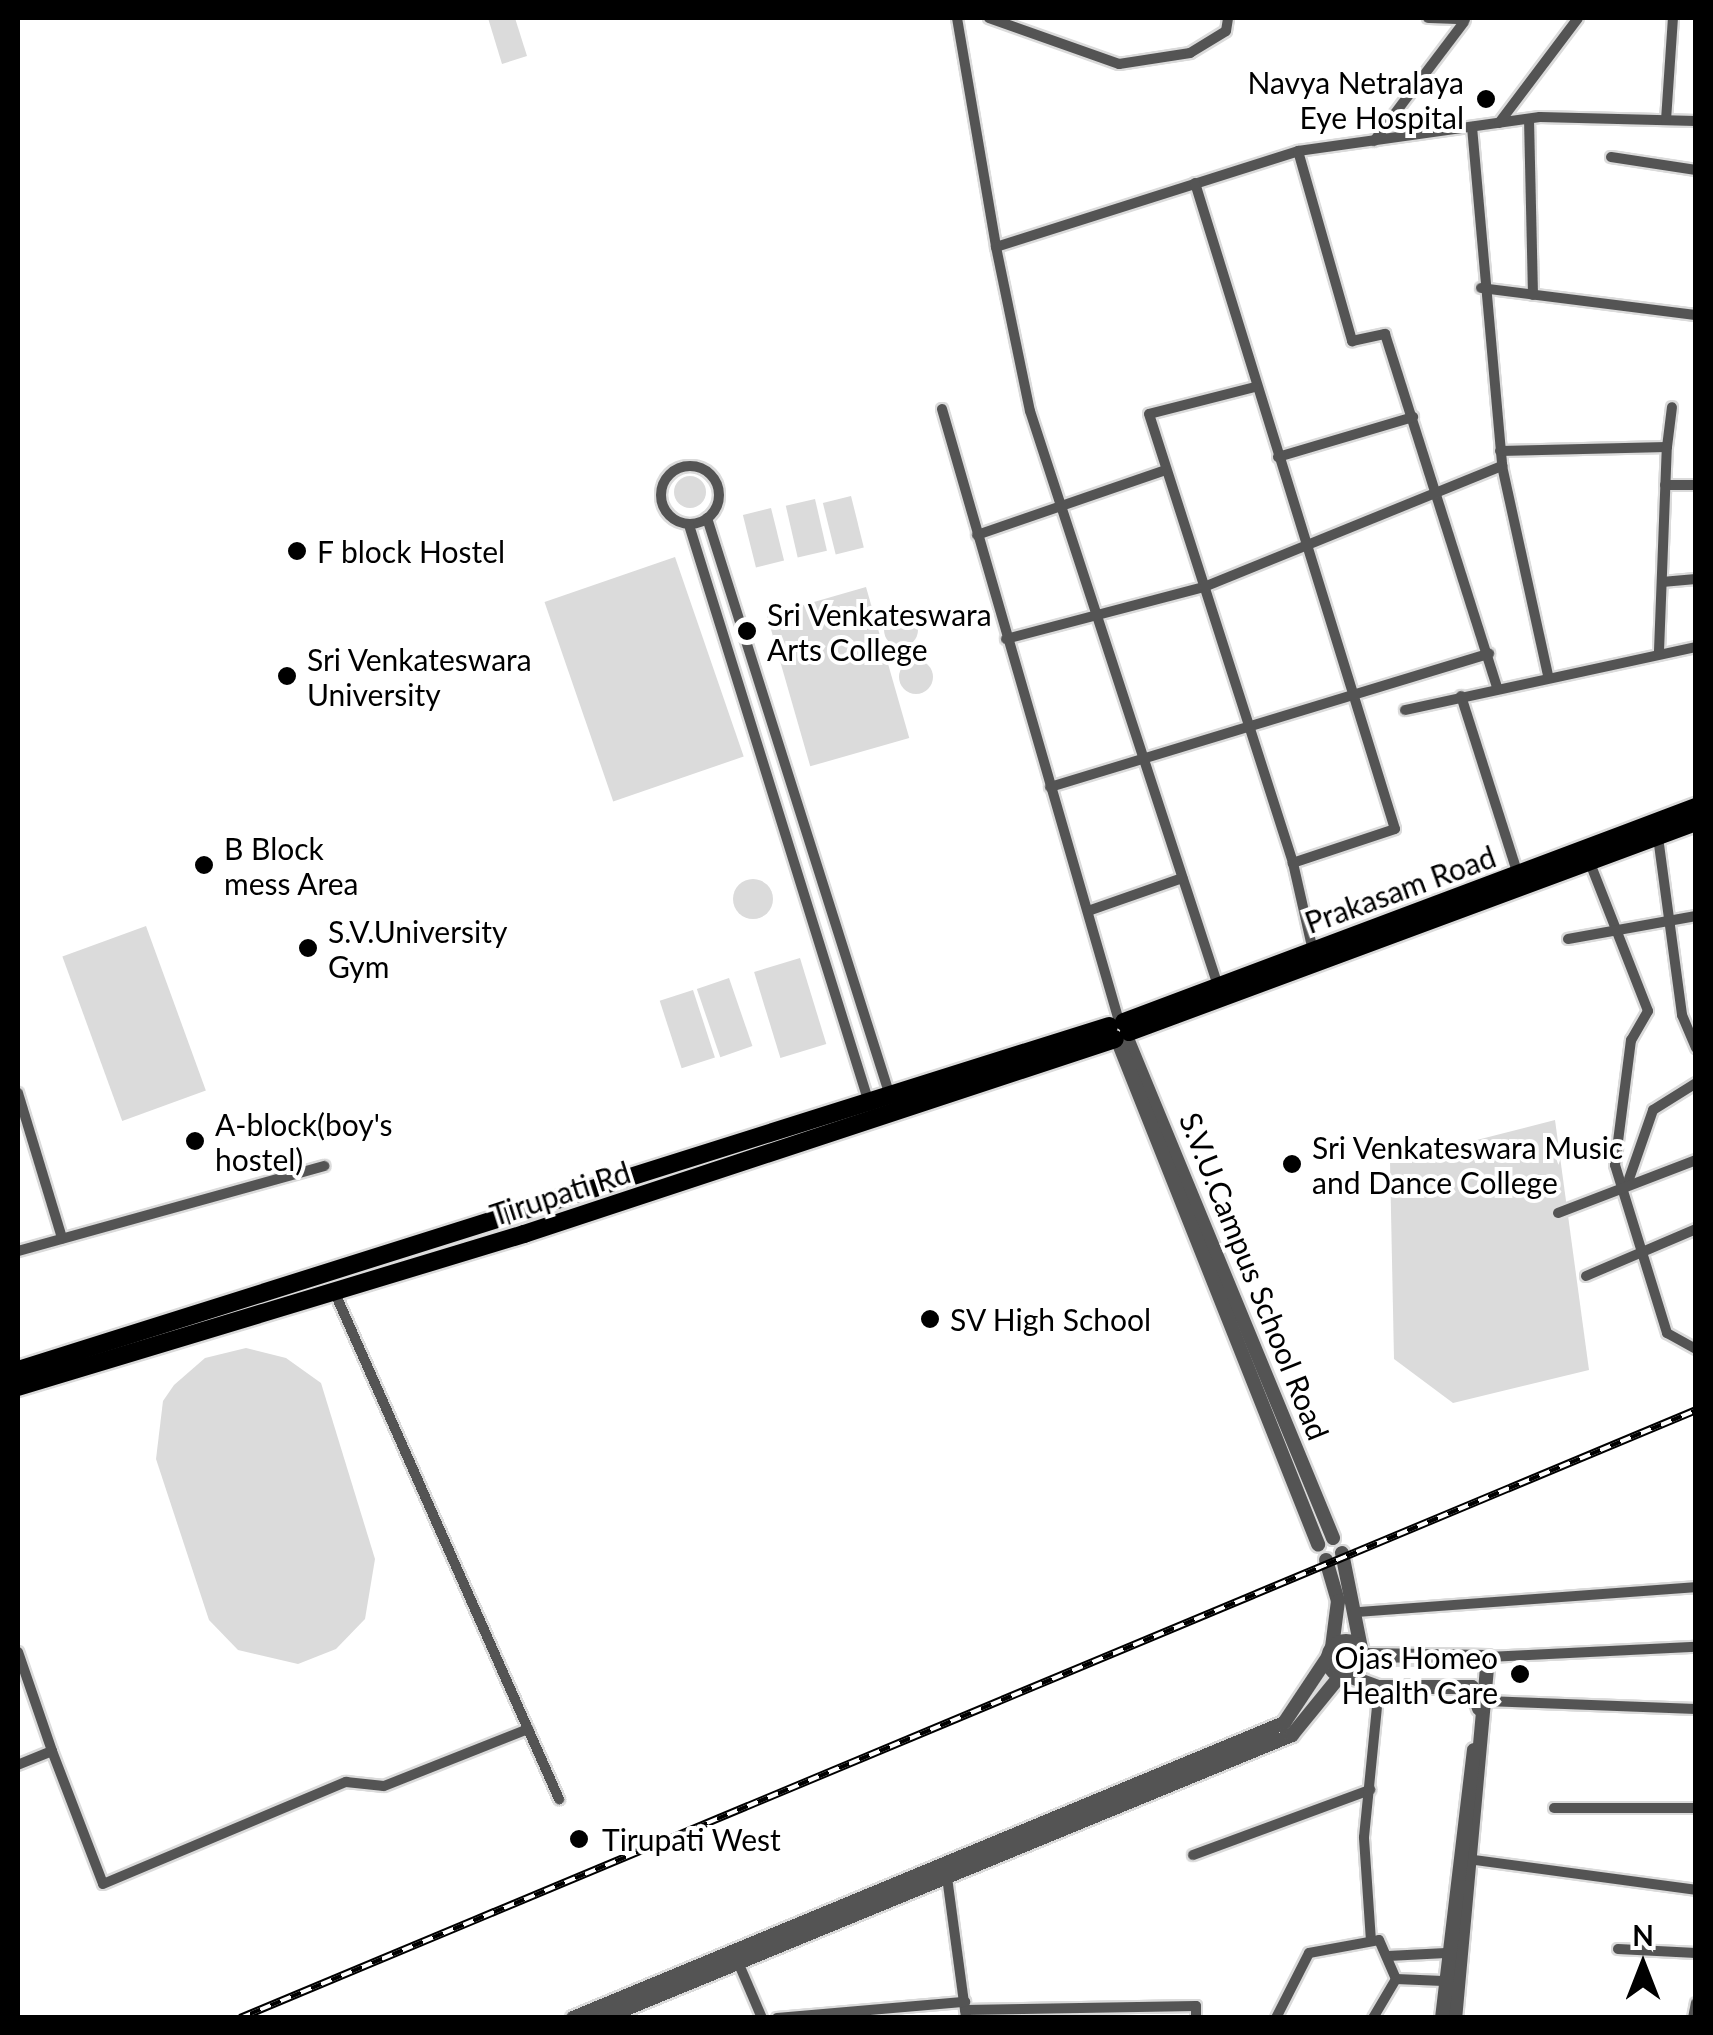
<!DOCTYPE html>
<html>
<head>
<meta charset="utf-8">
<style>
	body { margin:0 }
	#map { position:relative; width:1713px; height:2035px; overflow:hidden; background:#fff; font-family:Lato,sans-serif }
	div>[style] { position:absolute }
	.green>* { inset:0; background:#dbdbdb; transform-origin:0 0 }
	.round { border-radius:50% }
	.roads { filter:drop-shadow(2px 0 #dbdbdb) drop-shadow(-2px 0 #dbdbdb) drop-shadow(0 2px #dbdbdb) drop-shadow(0 -2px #dbdbdb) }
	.minor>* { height:10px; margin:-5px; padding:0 5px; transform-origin:5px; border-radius:5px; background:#545454 }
	.minor>.ring { margin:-5px; padding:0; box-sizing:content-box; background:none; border:10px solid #545454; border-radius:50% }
	.tertiary>* { height:14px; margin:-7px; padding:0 7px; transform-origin:7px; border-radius:7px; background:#545454 }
	.tertiary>.ring { margin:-7px; padding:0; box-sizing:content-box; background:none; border:14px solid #545454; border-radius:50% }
	.primary>* { height:18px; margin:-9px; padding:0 9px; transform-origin:9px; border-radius:9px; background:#000 }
	.rail>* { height:8px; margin-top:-4px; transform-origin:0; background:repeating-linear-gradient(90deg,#fff 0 11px,#000 0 22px); box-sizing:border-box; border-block:2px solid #000 }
	.dots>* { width:28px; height:28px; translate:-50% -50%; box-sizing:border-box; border:5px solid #fff; border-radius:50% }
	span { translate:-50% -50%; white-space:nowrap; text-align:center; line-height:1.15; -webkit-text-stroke:8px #fff; paint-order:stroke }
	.poi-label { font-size:30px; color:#000 }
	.right { translate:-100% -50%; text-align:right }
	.left { translate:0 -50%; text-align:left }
	.street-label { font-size:30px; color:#000 }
	.frame { position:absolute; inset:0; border:20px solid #000; pointer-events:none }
	.north { position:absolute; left:1593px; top:1915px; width:100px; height:100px; -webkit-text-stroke:8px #fff; paint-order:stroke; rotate:0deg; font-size:28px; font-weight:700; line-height:40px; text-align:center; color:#000 }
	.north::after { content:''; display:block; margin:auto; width:35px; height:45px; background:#000; clip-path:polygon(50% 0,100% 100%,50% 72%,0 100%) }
</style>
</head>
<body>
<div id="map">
	<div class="green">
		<i style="clip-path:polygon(488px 18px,515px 18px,527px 56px,502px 64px)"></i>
		<i class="round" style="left:674px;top:476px;width:32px;height:32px"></i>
		<i style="left:851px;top:496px;width:53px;height:29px;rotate:76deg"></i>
		<i style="left:815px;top:499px;width:53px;height:30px;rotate:77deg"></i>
		<i style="left:771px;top:508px;width:54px;height:29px;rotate:76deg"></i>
		<i style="left:675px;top:557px;width:211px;height:138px;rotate:71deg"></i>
		<i style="left:866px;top:587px;width:157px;height:103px;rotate:74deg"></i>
		<i class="round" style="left:884px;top:613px;width:34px;height:34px"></i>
		<i class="round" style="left:899px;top:660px;width:34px;height:34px"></i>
		<i class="round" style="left:733px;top:879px;width:40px;height:40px"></i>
		<i style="left:146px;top:926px;width:175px;height:89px;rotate:70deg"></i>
		<i style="left:800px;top:958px;width:90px;height:48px;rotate:73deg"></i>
		<i style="left:729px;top:978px;width:72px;height:34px;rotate:71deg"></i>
		<i style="left:693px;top:990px;width:71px;height:35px;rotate:72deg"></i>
		<i style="clip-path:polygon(1555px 1120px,1589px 1370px,1453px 1403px,1394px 1359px,1390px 1162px)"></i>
		<i style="clip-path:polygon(246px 1348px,286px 1358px,321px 1383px,375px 1559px,365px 1619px,336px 1649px,298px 1664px,238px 1650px,209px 1620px,156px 1459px,163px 1401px,174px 1385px,205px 1358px)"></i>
		<i style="left:1457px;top:1659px;width:8px;height:84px;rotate:90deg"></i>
	</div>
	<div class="roads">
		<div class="minor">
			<i style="left:957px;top:18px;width:232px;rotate:80.3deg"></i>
			<i style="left:996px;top:247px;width:317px;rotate:-17.6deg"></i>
			<i style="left:1298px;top:151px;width:244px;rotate:-8deg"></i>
			<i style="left:1540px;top:117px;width:156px;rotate:1.5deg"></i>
			<i style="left:989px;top:18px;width:138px;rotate:19.5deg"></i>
			<i style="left:1119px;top:64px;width:72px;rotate:-8.8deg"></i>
			<i style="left:1190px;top:53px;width:42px;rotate:-31.4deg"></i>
			<i style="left:1226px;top:31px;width:13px;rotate:-81deg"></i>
			<i style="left:1428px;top:18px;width:37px;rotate:2deg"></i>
			<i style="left:1529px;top:119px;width:176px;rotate:88.7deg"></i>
			<i style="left:1666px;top:120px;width:102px;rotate:-86.1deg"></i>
			<i style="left:1499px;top:123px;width:131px;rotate:-53deg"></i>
			<i style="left:1472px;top:127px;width:340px;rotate:84.9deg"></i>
			<i style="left:1502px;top:466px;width:215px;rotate:77.6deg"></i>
			<i style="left:1374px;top:141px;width:149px;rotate:-52.9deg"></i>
			<i style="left:1298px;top:151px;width:198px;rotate:74.1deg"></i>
			<i style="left:1352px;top:341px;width:34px;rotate:-12deg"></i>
			<i style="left:1385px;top:334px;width:370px;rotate:72.4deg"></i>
			<i style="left:1611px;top:157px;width:86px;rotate:8.7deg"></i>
			<i style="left:1195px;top:183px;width:676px;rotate:72.8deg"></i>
			<i style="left:1395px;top:829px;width:108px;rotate:161.6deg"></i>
			<i style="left:996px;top:247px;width:167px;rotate:78.3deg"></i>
			<i style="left:1030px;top:411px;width:605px;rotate:71.89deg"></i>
			<i style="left:1481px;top:288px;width:217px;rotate:7.2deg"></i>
			<i style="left:1255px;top:387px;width:109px;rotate:165.7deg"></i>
			<i style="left:1149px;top:414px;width:472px;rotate:72.2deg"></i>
			<i style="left:1293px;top:863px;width:90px;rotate:77.2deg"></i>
			<i style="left:942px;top:409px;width:637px;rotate:73.87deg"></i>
			<i style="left:1500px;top:451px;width:167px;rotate:-1.4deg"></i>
			<i style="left:1667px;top:447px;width:40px;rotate:-82.9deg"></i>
			<i style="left:1278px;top:457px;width:141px;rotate:-16.5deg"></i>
			<i class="ring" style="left:661px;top:466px;width:48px;height:48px"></i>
			<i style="left:1665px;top:485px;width:31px"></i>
			<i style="left:707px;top:518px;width:609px;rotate:72.43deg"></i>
			<i style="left:689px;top:525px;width:609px;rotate:72.7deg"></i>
			<i style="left:977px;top:535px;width:200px;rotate:-19deg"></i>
			<i style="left:1662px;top:582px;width:34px;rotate:-5deg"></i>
			<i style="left:1006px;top:639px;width:205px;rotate:-14.7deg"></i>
			<i style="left:1204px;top:587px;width:322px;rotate:-22.1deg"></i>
			<i style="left:1659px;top:651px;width:204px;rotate:-87.8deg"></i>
			<i style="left:1461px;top:696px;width:188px;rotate:72.3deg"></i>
			<i style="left:1405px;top:710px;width:298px;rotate:-12.2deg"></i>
			<i style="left:1050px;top:787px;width:459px;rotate:-16.9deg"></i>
			<i style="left:1658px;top:837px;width:180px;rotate:82.3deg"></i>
			<i style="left:1682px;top:1015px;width:36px;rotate:67deg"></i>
			<i style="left:1590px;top:863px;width:159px;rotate:68.6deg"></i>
			<i style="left:1648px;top:1011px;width:34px;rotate:120deg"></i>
			<i style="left:1631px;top:1040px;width:126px;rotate:97.3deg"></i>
			<i style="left:1615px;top:1165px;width:176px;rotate:72.8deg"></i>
			<i style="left:1667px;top:1333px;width:33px;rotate:29deg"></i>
			<i style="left:1088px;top:911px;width:100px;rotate:-19.3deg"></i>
			<i style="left:1568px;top:939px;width:130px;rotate:-10.2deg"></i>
			<i style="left:18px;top:1093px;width:152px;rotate:73.1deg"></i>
			<i style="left:1629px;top:1179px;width:73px;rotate:-70.8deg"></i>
			<i style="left:1653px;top:1110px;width:51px;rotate:-32.1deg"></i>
			<i style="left:1558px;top:1213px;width:148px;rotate:-21deg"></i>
			<i style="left:18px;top:1251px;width:318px;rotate:-15.5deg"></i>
			<i style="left:1586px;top:1276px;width:120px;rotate:-23.1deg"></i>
			<i style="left:334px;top:1291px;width:556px;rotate:66.11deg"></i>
			<i style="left:1358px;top:1612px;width:339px;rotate:-4.2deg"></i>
			<i style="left:18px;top:1652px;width:105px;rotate:71deg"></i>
			<i style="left:52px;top:1751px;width:37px;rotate:158deg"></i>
			<i style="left:1488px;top:1657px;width:208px;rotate:-2.8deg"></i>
			<i style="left:1486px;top:1701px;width:210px;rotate:2.2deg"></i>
			<i style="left:52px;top:1751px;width:142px;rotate:69deg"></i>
			<i style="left:103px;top:1884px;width:264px;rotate:-22.8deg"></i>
			<i style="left:346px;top:1782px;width:38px;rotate:6deg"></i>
			<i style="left:384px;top:1786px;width:155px;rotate:-21.6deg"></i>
			<i style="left:1554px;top:1808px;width:142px"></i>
			<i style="left:1193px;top:1855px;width:189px;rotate:-20.2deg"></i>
			<i style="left:1475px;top:1860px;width:223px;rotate:7.7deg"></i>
			<i style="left:947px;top:1877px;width:142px;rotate:82.3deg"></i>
			<i style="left:1371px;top:1941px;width:104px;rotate:-93.9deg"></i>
			<i style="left:1364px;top:1837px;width:151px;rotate:-84.3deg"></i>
			<i style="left:1618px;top:1949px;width:78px;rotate:2.9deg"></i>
			<i style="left:1388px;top:1956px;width:58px;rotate:-3deg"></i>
			<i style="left:738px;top:1962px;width:61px;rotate:66.8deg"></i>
			<i style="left:1396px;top:1979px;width:47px;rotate:2.4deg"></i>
			<i style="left:965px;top:2010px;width:231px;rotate:-1deg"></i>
			<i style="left:1196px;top:2006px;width:12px;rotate:90deg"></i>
			<i style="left:777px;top:2018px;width:189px;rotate:-4.9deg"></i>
			<i style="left:1276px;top:2018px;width:73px;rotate:-63.1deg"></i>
			<i style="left:1309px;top:1953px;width:71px;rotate:-10.5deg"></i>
			<i style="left:1379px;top:1940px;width:43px;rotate:66.4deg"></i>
			<i style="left:1396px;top:1979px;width:45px;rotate:120.5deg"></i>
			<i style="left:1693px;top:2018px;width:15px;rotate:-79deg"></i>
		</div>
		<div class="tertiary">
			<i style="left:1126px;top:1036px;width:543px;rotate:67.59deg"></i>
			<i style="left:1117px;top:1039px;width:544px;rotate:68.3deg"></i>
			<i style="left:1342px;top:1553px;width:97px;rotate:78.7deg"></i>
			<i style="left:1326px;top:1560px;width:43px;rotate:73.7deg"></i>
			<i style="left:1338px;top:1601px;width:46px;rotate:97.4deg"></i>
			<i class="ring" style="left:1328px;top:1641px;width:22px;height:22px"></i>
			<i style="left:1365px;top:1655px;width:123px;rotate:0.9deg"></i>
			<i style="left:1488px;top:1657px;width:363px;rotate:95.2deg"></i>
			<i style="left:1351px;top:1677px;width:30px;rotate:20deg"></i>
			<i style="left:1379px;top:1687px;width:93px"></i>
			<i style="left:1472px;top:1687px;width:23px;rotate:72deg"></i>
			<i style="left:573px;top:2018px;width:770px;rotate:-22.53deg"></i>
			<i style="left:1284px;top:1723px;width:79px;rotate:-56.3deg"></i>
			<i style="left:604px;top:2018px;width:744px;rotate:-22.36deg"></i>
			<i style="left:1292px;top:1735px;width:76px;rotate:-50.9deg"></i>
			<i style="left:1442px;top:2018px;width:270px;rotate:-83.2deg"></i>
		</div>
		<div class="primary">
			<i style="left:1124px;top:1022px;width:611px;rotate:-20.6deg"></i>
			<i style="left:1129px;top:1032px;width:605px;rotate:-20.32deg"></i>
			<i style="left:18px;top:1370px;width:1144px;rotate:-17.5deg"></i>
			<i style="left:18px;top:1387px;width:529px;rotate:-16.82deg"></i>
			<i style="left:524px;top:1234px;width:622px;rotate:-18.26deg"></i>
		</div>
	</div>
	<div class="rail">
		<i style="left:240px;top:2018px;width:1578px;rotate:-22.66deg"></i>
	</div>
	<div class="dots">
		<i style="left:1486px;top:99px;background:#000"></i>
		<i style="left:297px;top:551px;background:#000"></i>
		<i style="left:747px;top:631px;background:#000"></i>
		<i style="left:287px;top:676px;background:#000"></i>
		<i style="left:204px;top:865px;background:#000"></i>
		<i style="left:308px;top:948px;background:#000"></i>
		<i style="left:195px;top:1141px;background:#000"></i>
		<i style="left:1292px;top:1164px;background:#000"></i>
		<i style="left:930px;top:1319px;background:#000"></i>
		<i style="left:1520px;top:1674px;background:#000"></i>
		<i style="left:579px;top:1839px;background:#000"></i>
	</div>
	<div class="poi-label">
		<span class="right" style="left:1464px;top:99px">Navya Netralaya<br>Eye Hospital</span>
		<span class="left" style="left:317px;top:551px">F block Hostel</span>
		<span class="left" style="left:767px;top:631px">Sri Venkateswara<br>Arts College</span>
		<span class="left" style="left:307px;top:676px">Sri Venkateswara<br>University</span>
		<span class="left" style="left:224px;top:865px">B Block<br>mess Area</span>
		<span class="left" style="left:328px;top:948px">S.V.University<br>Gym</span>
		<span class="left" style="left:215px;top:1141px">A-block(boy's<br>hostel)</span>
		<span class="left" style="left:1312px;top:1164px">Sri Venkateswara Music<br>and Dance College</span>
		<span class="left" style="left:950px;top:1319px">SV High School</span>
		<span class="right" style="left:1498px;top:1674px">Ojas Homeo<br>Health Care</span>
		<span class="left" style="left:602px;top:1839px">Tirupati West</span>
	</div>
	<div class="street-label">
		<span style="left:1400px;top:889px;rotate:-20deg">Prakasam Road</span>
		<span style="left:560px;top:1193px;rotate:-18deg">Tirupati Rd</span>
		<span style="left:1255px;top:1276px;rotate:68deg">S.V.U.Campus School Road</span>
	</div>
	<div class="frame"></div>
	<div class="north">N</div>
</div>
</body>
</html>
